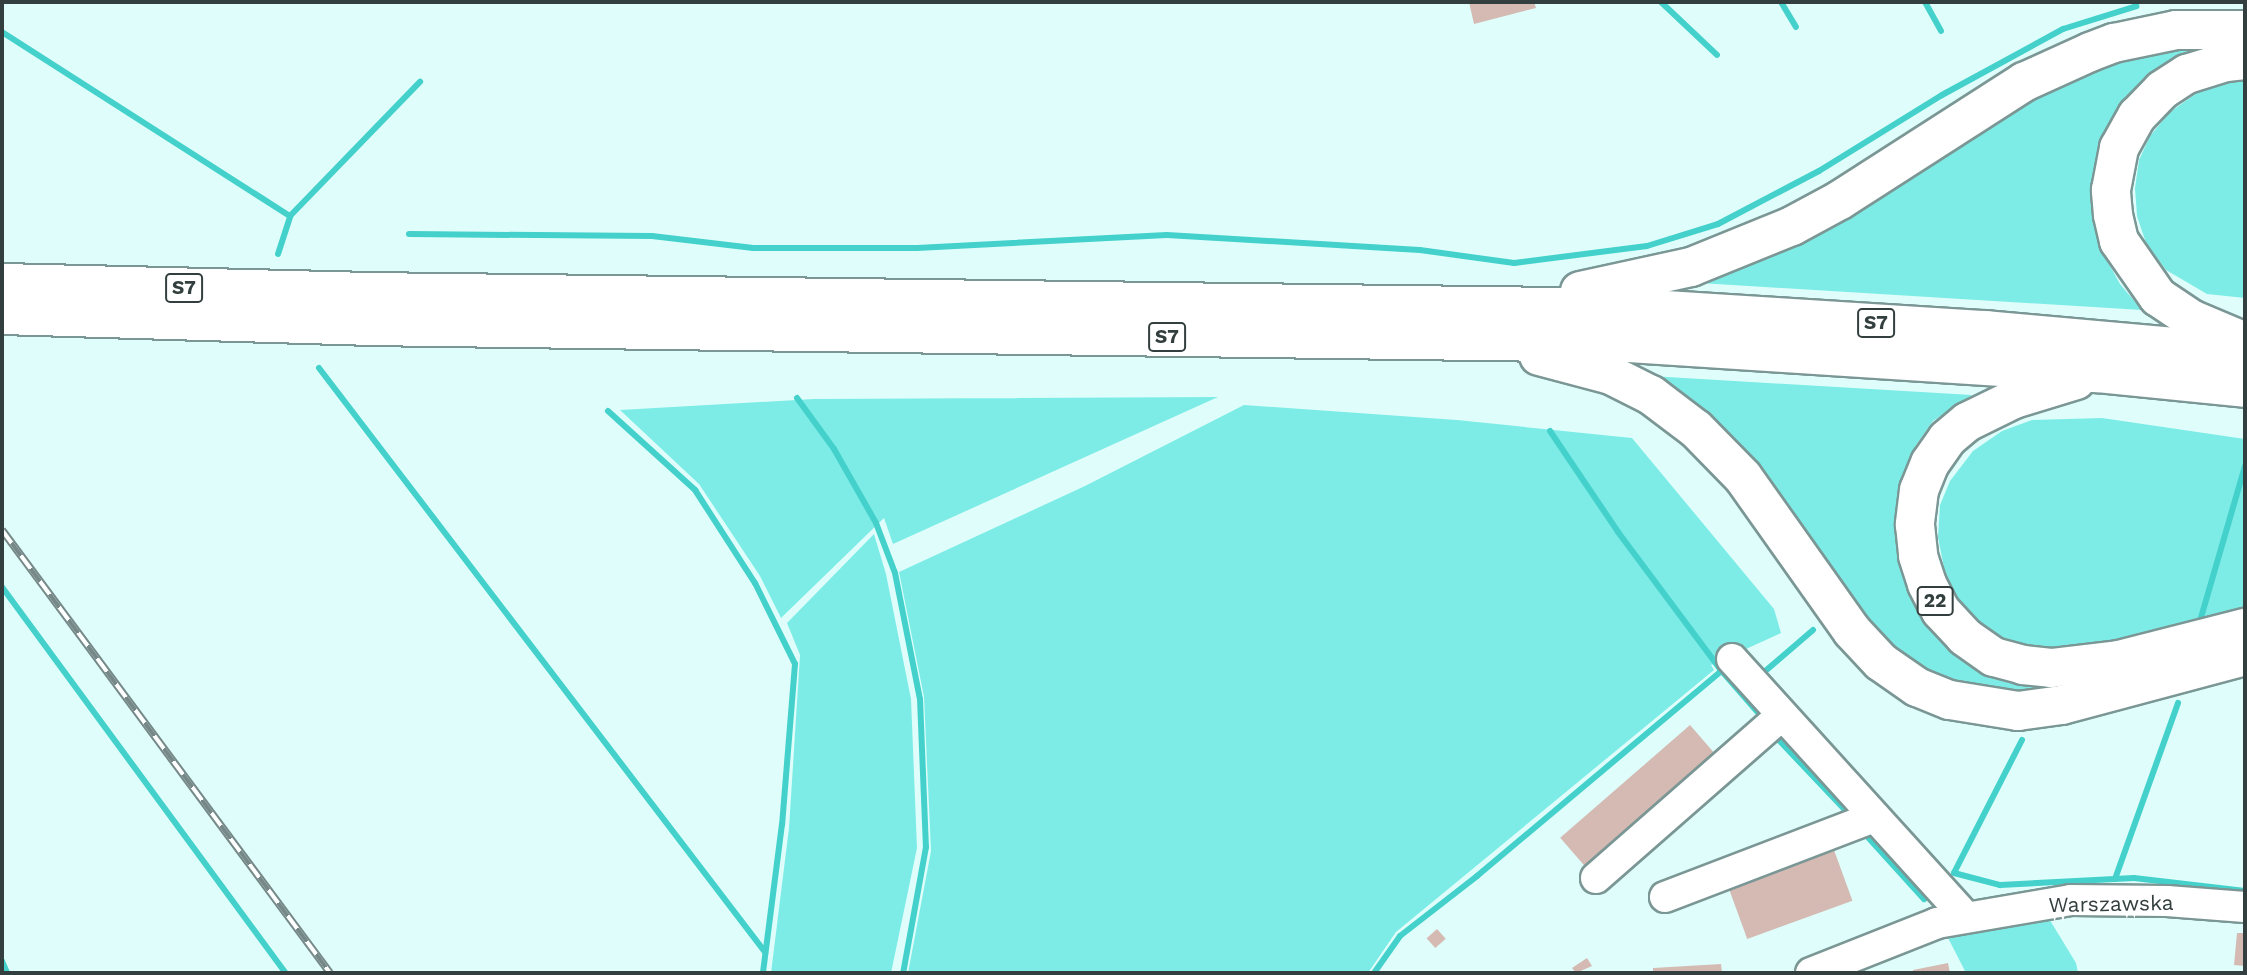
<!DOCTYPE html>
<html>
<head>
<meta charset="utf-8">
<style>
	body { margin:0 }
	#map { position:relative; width:2247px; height:975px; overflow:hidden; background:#dffefb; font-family:"Work Sans",sans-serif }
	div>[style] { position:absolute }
	.green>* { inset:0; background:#7eece6 }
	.stream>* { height:6px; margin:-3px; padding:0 3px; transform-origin:3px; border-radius:3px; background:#44d1cb }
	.building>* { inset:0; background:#d4bab3; transform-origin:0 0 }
	.roads { filter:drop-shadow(2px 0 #7b9795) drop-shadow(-2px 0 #7b9795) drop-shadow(0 2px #7b9795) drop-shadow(0 -2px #7b9795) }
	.minor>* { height:30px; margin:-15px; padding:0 15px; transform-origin:15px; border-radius:15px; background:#fff }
	.highway>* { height:38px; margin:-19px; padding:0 19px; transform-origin:19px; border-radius:19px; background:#fff }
	.rail>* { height:8px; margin-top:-4px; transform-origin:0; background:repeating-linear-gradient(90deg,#fff 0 16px,#768988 0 32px); box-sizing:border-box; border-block:2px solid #768988 }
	span { translate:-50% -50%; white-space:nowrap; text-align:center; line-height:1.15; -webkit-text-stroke:6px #fff; paint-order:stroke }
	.shield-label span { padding:2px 5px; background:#fff; border:2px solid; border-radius:5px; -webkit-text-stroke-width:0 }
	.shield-label { font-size:19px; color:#333f3e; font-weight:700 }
	.street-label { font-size:21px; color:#333f3e }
	.frame { position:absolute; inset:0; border:4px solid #333f3e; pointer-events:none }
</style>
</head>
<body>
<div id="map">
	<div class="green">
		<i style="clip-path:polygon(2233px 45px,2104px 137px,2095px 164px,2093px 191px,2095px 224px,2104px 255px,2120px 284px,2142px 310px,1700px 283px,1769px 258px,1841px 222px,2053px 88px,2114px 65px,2177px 48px)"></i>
		<i style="clip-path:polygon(2245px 78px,2245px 298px,2207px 294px,2166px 270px,2146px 243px,2137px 216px,2135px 188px,2139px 160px,2150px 136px,2170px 112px,2197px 93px,2232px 79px)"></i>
		<i style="clip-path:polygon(1651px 376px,1972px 395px,1933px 421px,1916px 445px,1900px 494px,1895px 535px,1899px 561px,1920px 613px,1947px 647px,1966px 661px,2004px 678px,2078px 682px,2019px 691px,1984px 691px,1944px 683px,1906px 658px,1871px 626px,1766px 477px,1729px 433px,1683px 396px)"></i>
		<i style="clip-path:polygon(1218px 397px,893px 544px,884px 518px,781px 618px,760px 576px,699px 484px,620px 410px,814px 399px)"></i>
		<i style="clip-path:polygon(1244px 405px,1457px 420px,1632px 438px,1774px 609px,1781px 633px,1711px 665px,1714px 670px,1396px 932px,1368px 973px,908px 973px,931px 851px,924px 697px,899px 572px,1085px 486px)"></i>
		<i style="clip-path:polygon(2102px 418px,2245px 439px,2245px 613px,2067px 652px,2024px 648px,1986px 631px,1957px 599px,1945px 573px,1938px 537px,1940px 505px,1950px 481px,1973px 451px,2002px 431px,2032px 420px)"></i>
		<i style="clip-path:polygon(874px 534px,886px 574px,911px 699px,917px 848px,891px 973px,771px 973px,789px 828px,800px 655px,787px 623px)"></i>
		<i style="clip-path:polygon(2048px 917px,2076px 963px,2078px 973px,1966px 973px,1946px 934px)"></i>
	</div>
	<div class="stream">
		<i style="left:1661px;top:2px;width:77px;rotate:43.4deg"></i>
		<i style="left:1781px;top:2px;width:29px;rotate:59deg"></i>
		<i style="left:1925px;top:2px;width:33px;rotate:61deg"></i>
		<i style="left:2px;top:32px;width:342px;rotate:32.6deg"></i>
		<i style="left:409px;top:234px;width:243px;rotate:0.5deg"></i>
		<i style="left:652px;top:236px;width:102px;rotate:6.8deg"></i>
		<i style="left:753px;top:248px;width:164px"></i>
		<i style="left:917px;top:248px;width:250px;rotate:-3deg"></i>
		<i style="left:1167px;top:235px;width:253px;rotate:3.4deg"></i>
		<i style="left:1420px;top:250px;width:95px;rotate:7.9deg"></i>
		<i style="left:1514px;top:263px;width:134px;rotate:-7.3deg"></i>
		<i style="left:1647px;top:246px;width:74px;rotate:-17.2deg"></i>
		<i style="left:1718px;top:224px;width:114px;rotate:-27.7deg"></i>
		<i style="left:1819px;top:171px;width:145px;rotate:-31.7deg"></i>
		<i style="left:1942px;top:95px;width:138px;rotate:-28.6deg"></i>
		<i style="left:2063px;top:29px;width:77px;rotate:-17.3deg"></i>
		<i style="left:278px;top:254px;width:40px;rotate:-72deg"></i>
		<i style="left:290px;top:216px;width:187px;rotate:-45.9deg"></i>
		<i style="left:319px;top:368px;width:735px;rotate:52.63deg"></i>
		<i style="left:797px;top:398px;width:63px;rotate:54deg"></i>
		<i style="left:834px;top:449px;width:85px;rotate:60.4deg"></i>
		<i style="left:876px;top:523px;width:53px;rotate:69.2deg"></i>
		<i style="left:895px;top:573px;width:128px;rotate:78.8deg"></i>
		<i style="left:920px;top:699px;width:148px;rotate:87.7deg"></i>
		<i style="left:926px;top:847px;width:128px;rotate:100.3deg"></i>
		<i style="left:608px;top:411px;width:118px;rotate:42.2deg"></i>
		<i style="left:695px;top:490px;width:111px;rotate:57.2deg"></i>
		<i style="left:755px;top:583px;width:90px;rotate:63.7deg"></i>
		<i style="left:795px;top:664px;width:161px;rotate:94.6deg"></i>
		<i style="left:782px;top:824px;width:150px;rotate:97.3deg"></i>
		<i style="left:1550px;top:431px;width:122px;rotate:56deg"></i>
		<i style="left:1618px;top:532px;width:171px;rotate:53.3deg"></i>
		<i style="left:1720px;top:669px;width:62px;rotate:48.9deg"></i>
		<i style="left:2px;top:587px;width:479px;rotate:53.7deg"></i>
		<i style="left:2200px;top:621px;width:161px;rotate:-73.8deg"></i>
		<i style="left:1763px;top:673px;width:66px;rotate:-40.7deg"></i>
		<i style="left:1774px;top:735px;width:105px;rotate:46.5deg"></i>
		<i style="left:2022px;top:740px;width:149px;rotate:117.1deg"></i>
		<i style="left:1954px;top:873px;width:48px;rotate:14.6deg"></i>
		<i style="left:2000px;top:885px;width:134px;rotate:-3deg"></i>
		<i style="left:2134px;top:878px;width:112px;rotate:6.7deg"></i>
		<i style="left:1865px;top:834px;width:88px;rotate:47.8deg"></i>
		<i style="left:2115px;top:879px;width:187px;rotate:-70.3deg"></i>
		<i style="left:2px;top:961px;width:13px;rotate:67deg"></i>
		<i style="left:1374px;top:973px;width:45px;rotate:-54.9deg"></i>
		<i style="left:1400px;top:936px;width:98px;rotate:-37.9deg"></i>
		<i style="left:1477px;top:876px;width:319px;rotate:-40deg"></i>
	</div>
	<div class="building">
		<i style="clip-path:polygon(1469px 2px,1534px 2px,1536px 8px,1474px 24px)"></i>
		<i style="left:1690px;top:725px;width:41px;height:172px;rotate:49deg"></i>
		<i style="left:1834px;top:850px;width:54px;height:112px;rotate:70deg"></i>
		<i style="left:1437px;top:929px;width:13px;height:14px;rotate:48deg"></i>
		<i style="clip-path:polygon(2237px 933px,2245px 933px,2245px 966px,2234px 965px)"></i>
		<i style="clip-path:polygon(1587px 958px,1592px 966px,1576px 973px,1572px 968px)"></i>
		<i style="clip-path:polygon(1948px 963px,1950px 973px,1913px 973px,1913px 970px)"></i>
		<i style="clip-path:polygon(1721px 964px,1722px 973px,1653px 973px,1653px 968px)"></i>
	</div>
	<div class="roads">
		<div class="minor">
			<i style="left:1732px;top:659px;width:348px;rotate:47.8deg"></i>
			<i style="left:1596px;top:878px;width:247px;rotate:-41.2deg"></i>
			<i style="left:1665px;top:897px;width:224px;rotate:-20.9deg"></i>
			<i style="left:1811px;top:973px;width:136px;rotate:-21.6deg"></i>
			<i style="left:1937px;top:923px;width:136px;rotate:-9.7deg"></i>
			<i style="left:2071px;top:900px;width:96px;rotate:0.6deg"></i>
			<i style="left:2167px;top:901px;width:78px;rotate:4.4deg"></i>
		</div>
		<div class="highway">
			<i style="left:2px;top:283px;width:364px;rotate:1.4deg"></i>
			<i style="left:366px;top:292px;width:1267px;rotate:0.72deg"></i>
			<i style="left:1633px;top:308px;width:354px;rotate:3.6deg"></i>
			<i style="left:1986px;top:330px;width:260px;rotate:5.1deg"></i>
			<i style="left:1580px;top:291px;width:114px;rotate:-12.2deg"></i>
			<i style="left:1691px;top:267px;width:109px;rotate:-22.1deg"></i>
			<i style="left:1792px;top:226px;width:55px;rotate:-28.4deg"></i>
			<i style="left:1840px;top:200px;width:219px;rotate:-32.7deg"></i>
			<i style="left:2024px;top:82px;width:72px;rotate:-24.4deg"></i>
			<i style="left:2090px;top:52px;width:26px;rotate:-21deg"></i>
			<i style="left:2114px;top:43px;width:63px;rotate:-11.8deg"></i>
			<i style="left:2176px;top:30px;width:69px"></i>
			<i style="left:2px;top:315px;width:363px;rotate:1.7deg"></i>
			<i style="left:365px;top:326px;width:1264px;rotate:0.77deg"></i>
			<i style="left:1629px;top:343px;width:470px;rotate:3.7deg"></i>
			<i style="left:2098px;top:373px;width:148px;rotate:5.8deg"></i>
			<i style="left:2243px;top:341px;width:56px;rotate:-157.1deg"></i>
			<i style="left:2191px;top:319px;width:40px;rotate:-146deg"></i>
			<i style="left:2158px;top:297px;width:68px;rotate:-124.9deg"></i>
			<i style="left:2119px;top:241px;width:27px;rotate:-103deg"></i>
			<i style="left:2113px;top:215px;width:25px;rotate:-95deg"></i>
			<i style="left:2111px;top:190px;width:43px;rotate:-79.2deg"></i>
			<i style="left:2119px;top:148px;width:37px;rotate:-61deg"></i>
			<i style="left:2137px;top:116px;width:36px;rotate:-46deg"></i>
			<i style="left:2162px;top:90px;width:30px;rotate:-33deg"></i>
			<i style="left:2187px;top:74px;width:41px;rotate:-17.1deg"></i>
			<i style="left:2226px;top:62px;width:19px;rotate:-6deg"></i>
			<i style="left:1539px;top:356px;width:74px;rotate:14.8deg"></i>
			<i style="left:1611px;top:375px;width:45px;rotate:26.6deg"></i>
			<i style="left:1651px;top:395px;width:56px;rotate:37.1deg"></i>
			<i style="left:1696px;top:429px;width:67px;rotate:45.6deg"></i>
			<i style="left:1743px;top:477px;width:189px;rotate:54.7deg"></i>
			<i style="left:1852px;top:631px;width:42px;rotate:46.9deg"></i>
			<i style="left:1881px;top:662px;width:44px;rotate:34.8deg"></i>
			<i style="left:1917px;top:687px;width:35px;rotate:22deg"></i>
			<i style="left:1950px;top:700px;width:69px;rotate:9.2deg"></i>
			<i style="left:2018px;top:711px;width:44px;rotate:-7.8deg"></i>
			<i style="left:2062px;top:705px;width:189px;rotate:-15deg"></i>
			<i style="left:2076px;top:380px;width:65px;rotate:163deg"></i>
			<i style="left:2014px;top:399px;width:52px;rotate:153.9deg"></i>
			<i style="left:1967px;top:422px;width:26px;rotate:140deg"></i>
			<i style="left:1947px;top:439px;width:29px;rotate:125deg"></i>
			<i style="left:1930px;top:463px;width:29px;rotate:112deg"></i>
			<i style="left:1919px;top:490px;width:35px;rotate:97deg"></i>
			<i style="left:1915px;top:525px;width:31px;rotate:84deg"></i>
			<i style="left:1918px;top:556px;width:29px;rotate:72deg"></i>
			<i style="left:1927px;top:584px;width:30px;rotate:63deg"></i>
			<i style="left:1941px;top:611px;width:35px;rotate:47deg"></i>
			<i style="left:1965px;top:637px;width:35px;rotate:35deg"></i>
			<i style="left:1994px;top:657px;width:30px;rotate:15deg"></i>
			<i style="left:2023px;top:665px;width:28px;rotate:6deg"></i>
			<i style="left:2051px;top:668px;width:68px;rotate:-6.7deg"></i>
			<i style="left:2119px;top:660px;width:130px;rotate:-14.3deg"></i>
		</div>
	</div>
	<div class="rail">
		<i style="left:2px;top:530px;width:551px;rotate:53.48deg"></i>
	</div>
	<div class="shield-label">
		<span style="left:184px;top:288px">S7</span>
		<span style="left:1876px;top:323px">S7</span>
		<span style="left:1167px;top:337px">S7</span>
		<span style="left:1935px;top:601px">22</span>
	</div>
	<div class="street-label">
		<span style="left:2111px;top:904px;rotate:-1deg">Warszawska</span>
	</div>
	<div class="frame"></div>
</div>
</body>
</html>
